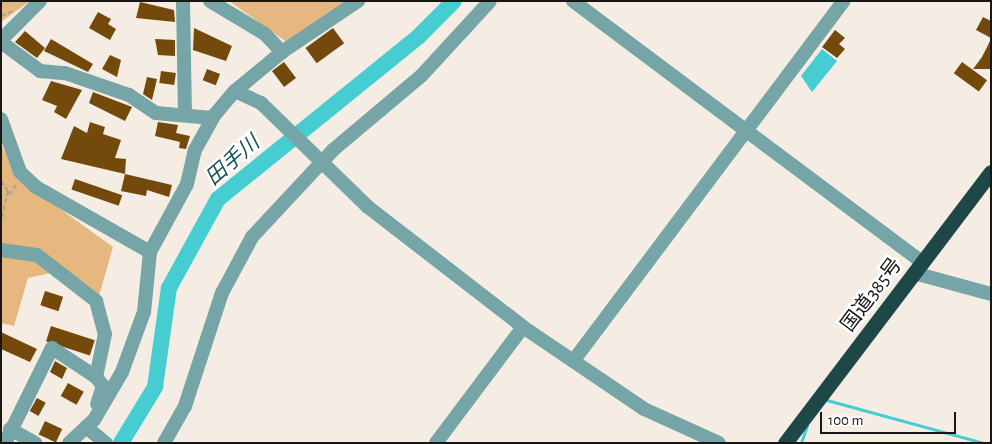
<!DOCTYPE html>
<html>
<head>
<meta charset="utf-8">
<style>
	body { margin:0 }
	#map { position:relative; width:992px; height:444px; overflow:hidden; background:#f5ede3; font-family:"Alegreya Sans","Noto Sans JP",sans-serif }
	div>[style] { position:absolute }
	.green>* { inset:0; background:#e7b780 }
	.water>* { inset:0; background:#46cdd2 }
	.stream>* { height:2.5px; margin:-1.25px; padding:0 1.25px; transform-origin:1.25px; border-radius:1.25px; background:#46cdd2 }
	.river>* { height:16px; margin:-8px; padding:0 8px; transform-origin:8px; border-radius:8px; background:#46cdd2 }
	.building>* { inset:0; background:#744a0c; transform-origin:0 0 }
	.path>* { height:2px; margin-top:-1px; transform-origin:0; background:repeating-linear-gradient(90deg,#a6a098 0 5px,transparent 0 7.5px) }
	.minor>* { height:14px; margin:-7px; padding:0 7px; transform-origin:7px; border-radius:7px; background:#75a5a7 }
	.highway>* { height:15px; margin:-7.5px; padding:0 7.5px; transform-origin:7.5px; border-radius:7.5px; background:#1e4748 }
	span { translate:-50% -50%; white-space:nowrap; text-align:center; line-height:1.15; -webkit-text-stroke:5px #fff; paint-order:stroke }
	.street-label { font-size:20px; color:#191613 }
	.water-label { font-size:21px; color:#154f51; font-style:italic }
	.frame { position:absolute; inset:0; border:2px solid #191613; pointer-events:none }
	.scale { position:absolute; left:820px; top:412px; width:136px; height:22px; box-sizing:border-box; border:2px solid #191613; border-top:0; padding-left:6px; font-size:15px; line-height:18px; white-space:nowrap; color:#191613; -webkit-text-stroke:4px #fff; paint-order:stroke }
</style>
</head>
<body>
<div id="map">
	<div class="green">
		<i style="clip-path:polygon(1px 1px,30px 1px,1px 22px)"></i>
		<i style="clip-path:polygon(229px 1px,348px 1px,292px 46px)"></i>
		<i style="clip-path:polygon(1px 144px,19px 179px,113px 247px,99px 296px,55px 272px,28px 278px,14px 326px,1px 323px)"></i>
	</div>
	<div class="water">
		<i style="clip-path:polygon(822px 49px,837px 61px,812px 92px,801px 76px)"></i>
	</div>
	<div class="stream">
		<i style="left:827px;top:400px;width:163px;rotate:15.3deg"></i>
		<i style="left:801px;top:443px;width:18px;rotate:-71deg"></i>
	</div>
	<div class="river">
		<i style="left:121px;top:443px;width:66px;rotate:-58.7deg"></i>
		<i style="left:155px;top:387px;width:100px;rotate:-82deg"></i>
		<i style="left:169px;top:288px;width:102px;rotate:-61.2deg"></i>
		<i style="left:218px;top:199px;width:259px;rotate:-39deg"></i>
		<i style="left:419px;top:36px;width:49px;rotate:-45deg"></i>
	</div>
	<div class="building">
		<i style="clip-path:polygon(140px 2px,174px 10px,175px 22px,136px 18px)"></i>
		<i style="clip-path:polygon(98px 12px,111px 19px,108px 24px,116px 29px,110px 40px,89px 28px)"></i>
		<i style="clip-path:polygon(983px 17px,991px 21px,991px 38px,976px 30px)"></i>
		<i style="clip-path:polygon(194px 28px,232px 46px,226px 61px,193px 50px)"></i>
		<i style="left:333px;top:28px;width:19px;height:34px;rotate:54deg"></i>
		<i style="clip-path:polygon(835px 30px,845px 38px,839px 44px,845px 49px,837px 58px,822px 47px)"></i>
		<i style="clip-path:polygon(25px 31px,45px 48px,37px 58px,15px 42px)"></i>
		<i style="clip-path:polygon(51px 39px,93px 64px,88px 72px,44px 51px)"></i>
		<i style="clip-path:polygon(155px 39px,175px 40px,175px 56px,158px 55px)"></i>
		<i style="clip-path:polygon(991px 39px,991px 69px,973px 69px,982px 57px)"></i>
		<i style="clip-path:polygon(110px 55px,121px 60px,117px 77px,102px 69px)"></i>
		<i style="left:284px;top:62px;width:20px;height:15px;rotate:53deg"></i>
		<i style="left:962px;top:62px;width:31px;height:14px;rotate:36deg"></i>
		<i style="left:207px;top:69px;width:14px;height:12px;rotate:21deg"></i>
		<i style="left:161px;top:71px;width:15px;height:12px;rotate:8deg"></i>
		<i style="clip-path:polygon(147px 77px,157px 79px,152px 100px,143px 94px)"></i>
		<i style="clip-path:polygon(51px 81px,82px 90px,66px 119px,54px 112px,57px 106px,42px 100px)"></i>
		<i style="clip-path:polygon(93px 92px,132px 107px,125px 121px,89px 103px)"></i>
		<i style="clip-path:polygon(90px 122px,105px 127px,103px 134px,121px 140px,115px 158px,126px 159px,125px 174px,61px 159px,74px 126px,87px 133px)"></i>
		<i style="clip-path:polygon(158px 122px,178px 125px,176px 133px,190px 136px,186px 149px,179px 148px,180px 142px,155px 136px)"></i>
		<i style="clip-path:polygon(125px 174px,172px 185px,169px 197px,147px 190px,146px 196px,121px 191px)"></i>
		<i style="left:75px;top:179px;width:50px;height:11px;rotate:19deg"></i>
		<i style="left:45px;top:291px;width:19px;height:15px;rotate:18deg"></i>
		<i style="left:51px;top:326px;width:46px;height:16px;rotate:18deg"></i>
		<i style="clip-path:polygon(1px 332px,37px 349px,30px 362px,1px 349px)"></i>
		<i style="clip-path:polygon(55px 361px,67px 368px,62px 379px,50px 372px)"></i>
		<i style="left:68px;top:383px;width:18px;height:15px;rotate:29deg"></i>
		<i style="left:37px;top:398px;width:10px;height:15px;rotate:29deg"></i>
		<i style="left:45px;top:421px;width:19px;height:15px;rotate:25deg"></i>
	</div>
	<div class="path">
		<i style="left:1px;top:16px;width:13px;rotate:-23deg"></i>
		<i style="left:1px;top:181px;width:12px;rotate:55deg"></i>
		<i style="left:8px;top:191px;width:31px;rotate:103deg"></i>
		<i style="left:9px;top:195px;width:12px;rotate:-55deg"></i>
	</div>
	<div class="minor">
		<i style="left:183px;top:1px;width:114px;rotate:89deg"></i>
		<i style="left:210px;top:1px;width:64px;rotate:31deg"></i>
		<i style="left:265px;top:34px;width:25px;rotate:47deg"></i>
		<i style="left:573px;top:1px;width:436px;rotate:36.8deg"></i>
		<i style="left:1px;top:40px;width:55px;rotate:-45deg"></i>
		<i style="left:1px;top:42px;width:49px;rotate:36.6deg"></i>
		<i style="left:40px;top:71px;width:25px;rotate:5deg"></i>
		<i style="left:65px;top:73px;width:68px;rotate:19deg"></i>
		<i style="left:129px;top:95px;width:32px;rotate:34deg"></i>
		<i style="left:156px;top:113px;width:56px;rotate:5.1deg"></i>
		<i style="left:212px;top:118px;width:35px;rotate:-50deg"></i>
		<i style="left:235px;top:91px;width:29px;rotate:25deg"></i>
		<i style="left:261px;top:103px;width:149px;rotate:44.2deg"></i>
		<i style="left:368px;top:207px;width:196px;rotate:37.7deg"></i>
		<i style="left:523px;top:327px;width:146px;rotate:34.1deg"></i>
		<i style="left:644px;top:409px;width:82px;rotate:24.4deg"></i>
		<i style="left:235px;top:91px;width:61px;rotate:-39.7deg"></i>
		<i style="left:282px;top:52px;width:92px;rotate:-33.9deg"></i>
		<i style="left:1px;top:119px;width:56px;rotate:70.3deg"></i>
		<i style="left:20px;top:172px;width:22px;rotate:43deg"></i>
		<i style="left:36px;top:187px;width:131px;rotate:29.7deg"></i>
		<i style="left:1px;top:250px;width:36px;rotate:8deg"></i>
		<i style="left:37px;top:255px;width:75px;rotate:37.9deg"></i>
		<i style="left:96px;top:301px;width:34px;rotate:75deg"></i>
		<i style="left:105px;top:334px;width:44px;rotate:101.8deg"></i>
		<i style="left:914px;top:273px;width:80px;rotate:15.3deg"></i>
		<i style="left:574px;top:360px;width:449px;rotate:-53.1deg"></i>
		<i style="left:86px;top:427px;width:26px;rotate:39deg"></i>
		<i style="left:10px;top:429px;width:29px;rotate:29deg"></i>
		<i style="left:5px;top:443px;width:106px;rotate:-63.7deg"></i>
		<i style="left:52px;top:348px;width:53px;rotate:33.4deg"></i>
		<i style="left:96px;top:377px;width:11px;rotate:52deg"></i>
		<i style="left:103px;top:386px;width:19px;rotate:108deg"></i>
		<i style="left:69px;top:443px;width:34px;rotate:-43deg"></i>
		<i style="left:94px;top:420px;width:56px;rotate:-59.7deg"></i>
		<i style="left:122px;top:372px;width:64px;rotate:-69.9deg"></i>
		<i style="left:144px;top:312px;width:60px;rotate:-84.3deg"></i>
		<i style="left:150px;top:252px;width:77px;rotate:-61.4deg"></i>
		<i style="left:187px;top:184px;width:35px;rotate:-77deg"></i>
		<i style="left:195px;top:150px;width:41px;rotate:-60.9deg"></i>
		<i style="left:164px;top:443px;width:43px;rotate:-60.4deg"></i>
		<i style="left:185px;top:406px;width:119px;rotate:-71.9deg"></i>
		<i style="left:222px;top:293px;width:64px;rotate:-61.8deg"></i>
		<i style="left:252px;top:237px;width:119px;rotate:-47deg"></i>
		<i style="left:333px;top:150px;width:116px;rotate:-40.1deg"></i>
		<i style="left:422px;top:75px;width:100px;rotate:-47.4deg"></i>
		<i style="left:436px;top:443px;width:145px;rotate:-53.1deg"></i>
	</div>
	<div class="highway">
		<i style="left:785px;top:443px;width:340px;rotate:-52.8deg"></i>
	</div>
	<div class="street-label">
		<span style="left:872px;top:295px;rotate:-53deg">国道385号</span>
	</div>
	<div class="water-label">
		<span style="left:233px;top:161px;rotate:-41deg">田手川</span>
	</div>
	<div class="frame"></div>
	<div class="scale">100 m</div>
</div>
</body>
</html>
